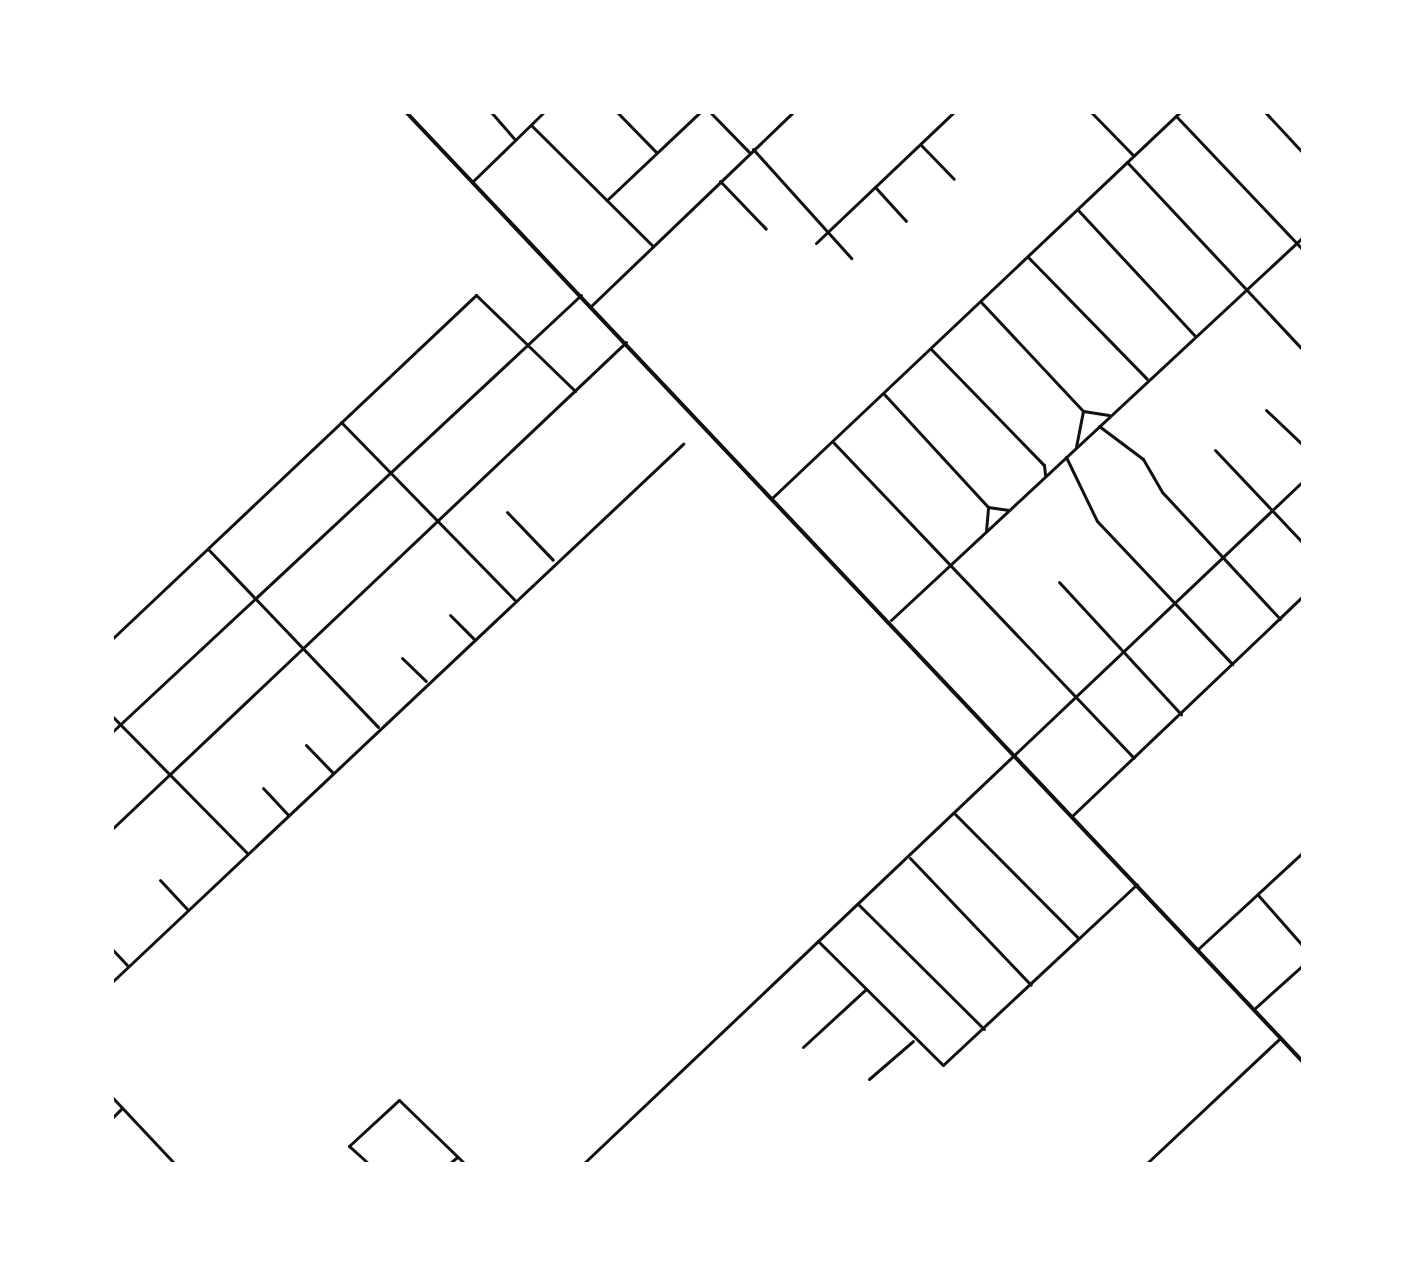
<!DOCTYPE html>
<html>
<head>
<meta charset="utf-8">
<style>
	body { margin:0 }
	#map { position:relative; width:1415px; height:1276px; overflow:hidden; background:#fff; font-family:Figtree,sans-serif }
	div>[style] { position:absolute }
	.minor>* { height:3px; margin:-1.5px; padding:0 1.5px; transform-origin:1.5px; border-radius:1.5px; background:#111 }
	.tertiary>* { height:4px; margin:-2px; padding:0 2px; transform-origin:2px; border-radius:2px; background:#111 }
	span { translate:-50% -50%; white-space:nowrap; text-align:center; line-height:1.15; -webkit-text-stroke:6px #fff; paint-order:stroke }
	.frame { position:absolute; inset:0; border:114px solid #fff; pointer-events:none }
</style>
</head>
<body>
<div id="map">
	<div class="minor">
		<i style="left:491px;top:112px;width:37px;rotate:49deg"></i>
		<i style="left:617px;top:112px;width:56px;rotate:45.7deg"></i>
		<i style="left:710px;top:112px;width:56px;rotate:45.7deg"></i>
		<i style="left:1041px;top:112px;width:5px"></i>
		<i style="left:1091px;top:112px;width:60px;rotate:45.7deg"></i>
		<i style="left:1265px;top:112px;width:56px;rotate:47.2deg"></i>
		<i style="left:1176px;top:116px;width:185px;rotate:46.5deg"></i>
		<i style="left:531px;top:125px;width:172px;rotate:44.8deg"></i>
		<i style="left:921px;top:145px;width:47px;rotate:45.9deg"></i>
		<i style="left:753px;top:149px;width:147px;rotate:48deg"></i>
		<i style="left:1127px;top:162px;width:258px;rotate:46.9deg"></i>
		<i style="left:720px;top:181px;width:66px;rotate:46.2deg"></i>
		<i style="left:472px;top:182px;width:100px;rotate:-44.2deg"></i>
		<i style="left:875px;top:187px;width:46px;rotate:47.6deg"></i>
		<i style="left:607px;top:200px;width:128px;rotate:-43.4deg"></i>
		<i style="left:1078px;top:210px;width:172px;rotate:47.1deg"></i>
		<i style="left:816px;top:243px;width:190px;rotate:-43.5deg"></i>
		<i style="left:1028px;top:257px;width:170px;rotate:45.7deg"></i>
		<i style="left:981px;top:302px;width:149px;rotate:46.9deg"></i>
		<i style="left:1083px;top:411px;width:37px;rotate:101deg"></i>
		<i style="left:591px;top:306px;width:280px;rotate:-43.8deg"></i>
		<i style="left:931px;top:349px;width:162px;rotate:45.8deg"></i>
		<i style="left:1044px;top:465px;width:10px;rotate:84deg"></i>
		<i style="left:884px;top:394px;width:154px;rotate:47.4deg"></i>
		<i style="left:988px;top:507px;width:21px;rotate:8deg"></i>
		<i style="left:1266px;top:410px;width:51px;rotate:43.4deg"></i>
		<i style="left:1083px;top:411px;width:26px;rotate:9deg"></i>
		<i style="left:341px;top:422px;width:248px;rotate:45.7deg"></i>
		<i style="left:1099px;top:426px;width:55px;rotate:36.9deg"></i>
		<i style="left:1143px;top:459px;width:39px;rotate:60deg"></i>
		<i style="left:1163px;top:493px;width:172px;rotate:47.1deg"></i>
		<i style="left:833px;top:442px;width:436px;rotate:46.4deg"></i>
		<i style="left:1215px;top:450px;width:128px;rotate:46.6deg"></i>
		<i style="left:1066px;top:457px;width:71px;rotate:64.2deg"></i>
		<i style="left:1097px;top:521px;width:197px;rotate:46.6deg"></i>
		<i style="left:773px;top:497px;width:560px;rotate:-43.41deg"></i>
		<i style="left:507px;top:512px;width:66px;rotate:46.2deg"></i>
		<i style="left:986px;top:531px;width:24px;rotate:-85deg"></i>
		<i style="left:208px;top:549px;width:246px;rotate:46.3deg"></i>
		<i style="left:1059px;top:582px;width:180px;rotate:47.3deg"></i>
		<i style="left:450px;top:615px;width:33px;rotate:45deg"></i>
		<i style="left:891px;top:620px;width:563px;rotate:-42.91deg"></i>
		<i style="left:112px;top:639px;width:501px;rotate:-43.38deg"></i>
		<i style="left:476px;top:295px;width:138px;rotate:44.1deg"></i>
		<i style="left:402px;top:658px;width:33px;rotate:44deg"></i>
		<i style="left:112px;top:716px;width:192px;rotate:45.4deg"></i>
		<i style="left:112px;top:732px;width:641px;rotate:-42.98deg"></i>
		<i style="left:306px;top:745px;width:37px;rotate:46deg"></i>
		<i style="left:263px;top:788px;width:37px;rotate:47deg"></i>
		<i style="left:955px;top:814px;width:175px;rotate:45.2deg"></i>
		<i style="left:1073px;top:815px;width:318px;rotate:-43.6deg"></i>
		<i style="left:112px;top:829px;width:708px;rotate:-43.45deg"></i>
		<i style="left:910px;top:858px;width:175px;rotate:46.4deg"></i>
		<i style="left:160px;top:880px;width:41px;rotate:47deg"></i>
		<i style="left:1258px;top:895px;width:68px;rotate:48.6deg"></i>
		<i style="left:859px;top:905px;width:176px;rotate:44.8deg"></i>
		<i style="left:818px;top:941px;width:176px;rotate:44.8deg"></i>
		<i style="left:943px;top:1065px;width:265px;rotate:-43deg"></i>
		<i style="left:112px;top:949px;width:23px;rotate:47deg"></i>
		<i style="left:1198px;top:949px;width:143px;rotate:-42.7deg"></i>
		<i style="left:112px;top:982px;width:785px;rotate:-43.3deg"></i>
		<i style="left:1254px;top:1009px;width:66px;rotate:-41.9deg"></i>
		<i style="left:803px;top:1047px;width:84px;rotate:-42.6deg"></i>
		<i style="left:869px;top:1079px;width:58px;rotate:-40.8deg"></i>
		<i style="left:112px;top:1097px;width:92px;rotate:46.8deg"></i>
		<i style="left:112px;top:1118px;width:14px;rotate:-45deg"></i>
		<i style="left:369px;top:1164px;width:27px;rotate:-138deg"></i>
		<i style="left:349px;top:1146px;width:68px;rotate:-42.6deg"></i>
		<i style="left:399px;top:1100px;width:92px;rotate:44.1deg"></i>
		<i style="left:449px;top:1164px;width:11px;rotate:-41deg"></i>
		<i style="left:583px;top:1164px;width:992px;rotate:-43.49deg"></i>
		<i style="left:1146px;top:1164px;width:184px;rotate:-43.2deg"></i>
	</div>
	<div class="tertiary">
		<i style="left:406px;top:112px;width:1307px;rotate:46.64deg"></i>
	</div>
	<div class="frame"></div>
</div>
</body>
</html>
